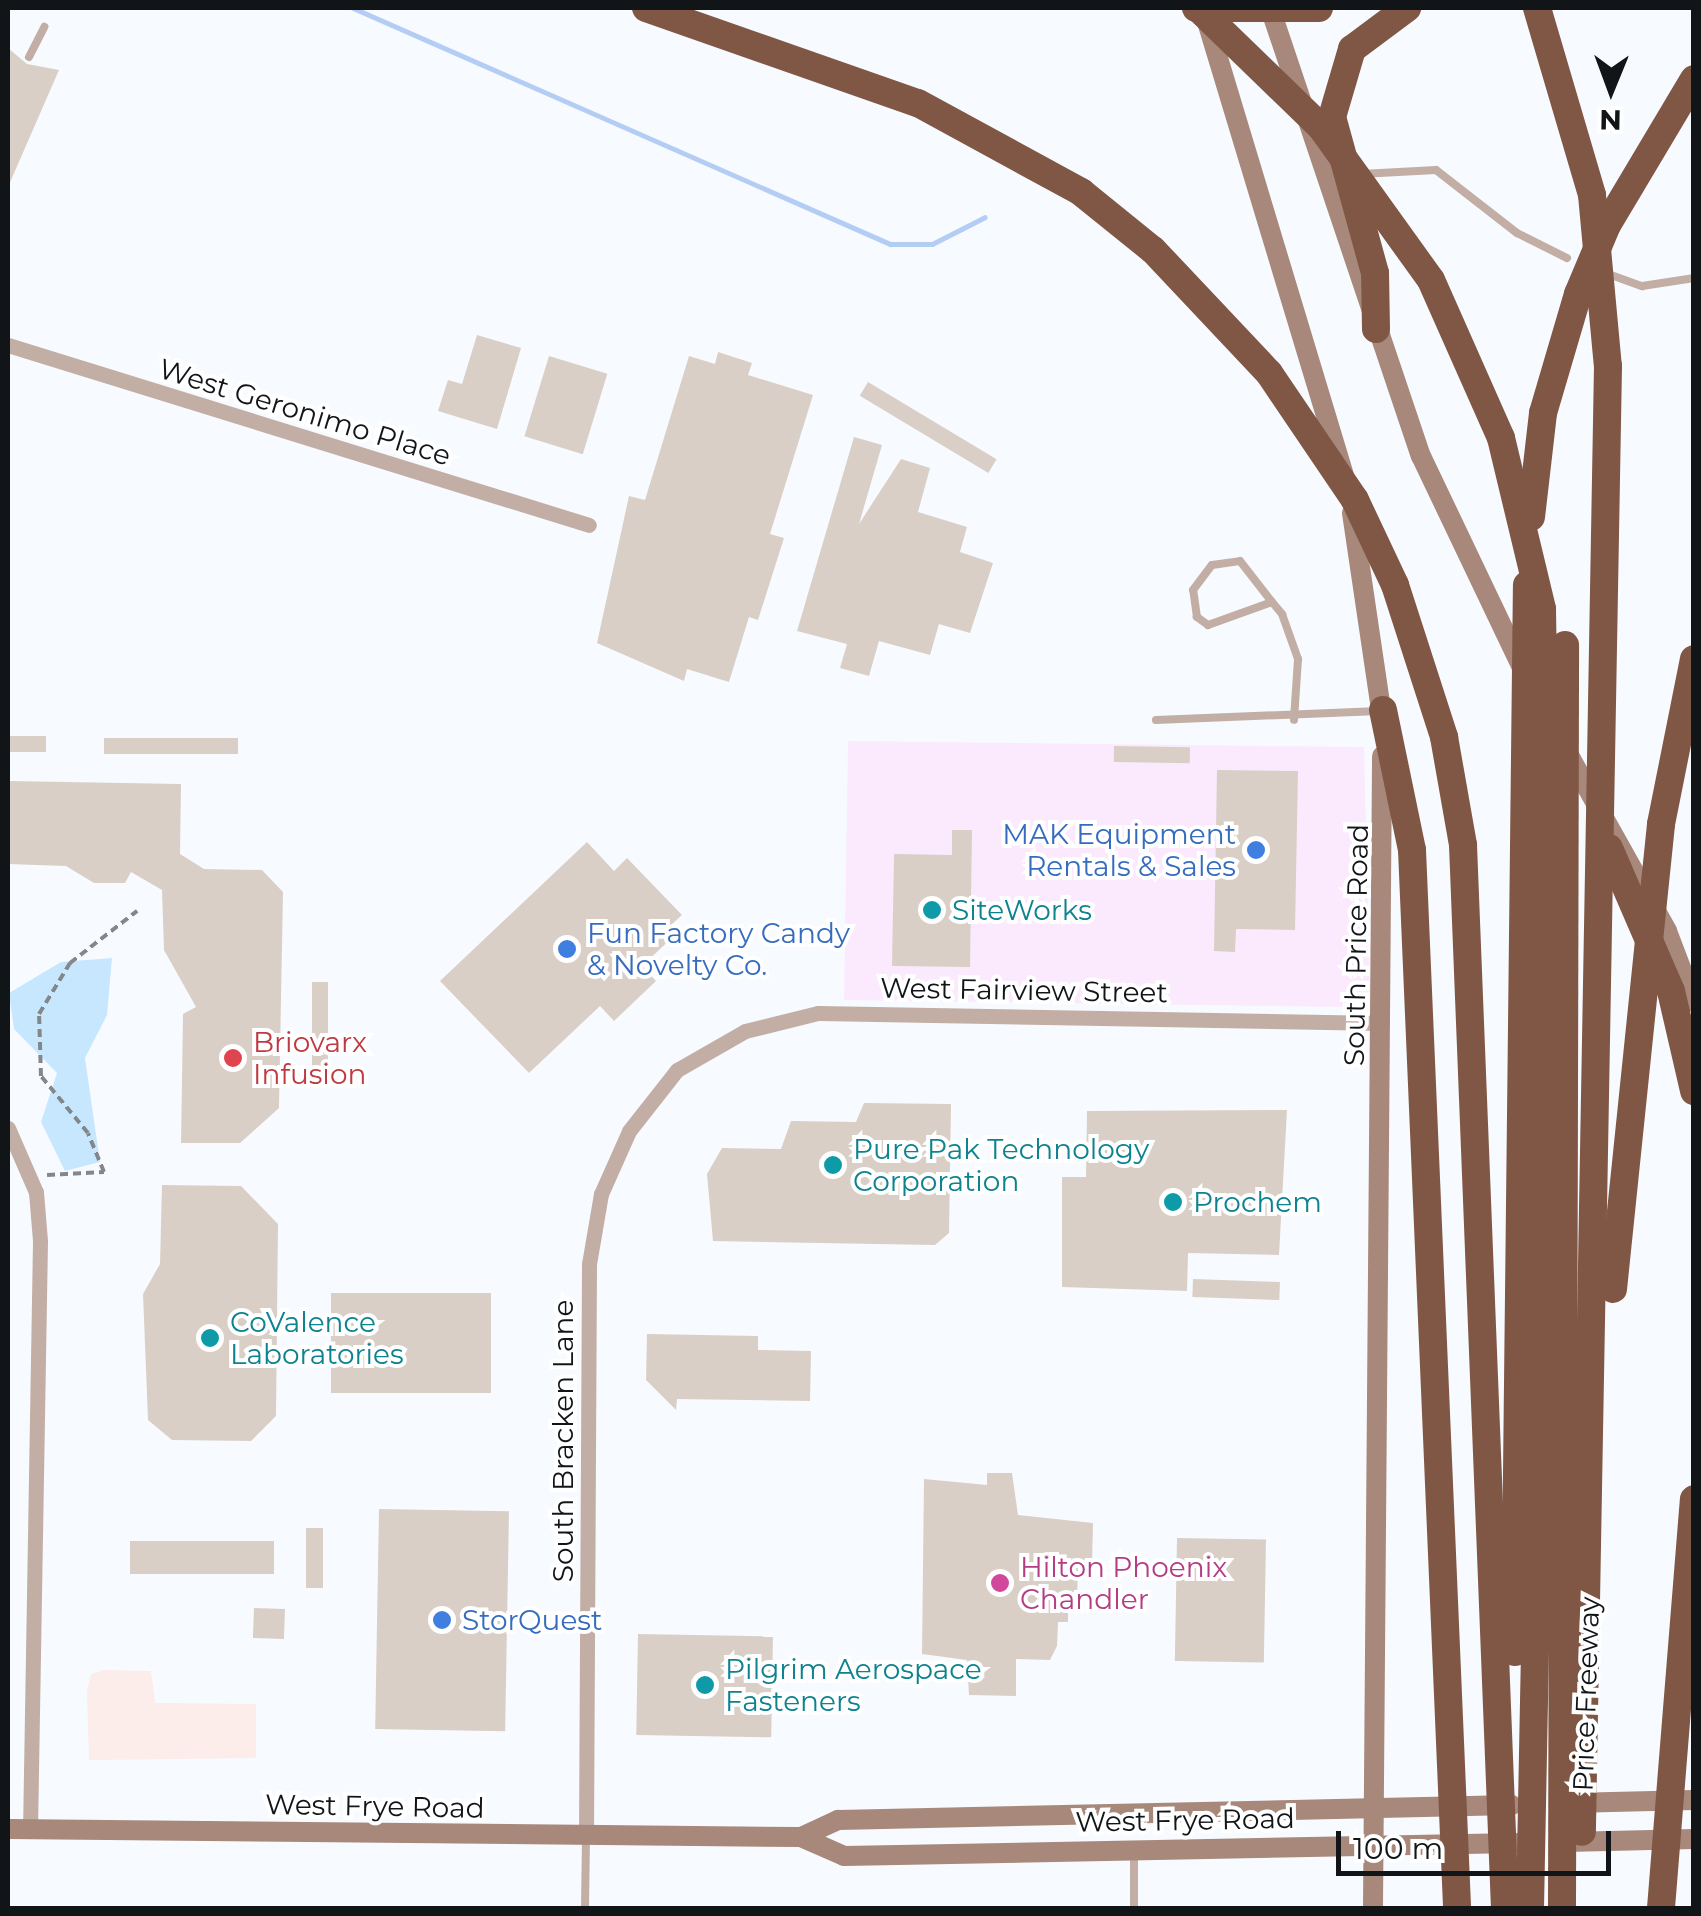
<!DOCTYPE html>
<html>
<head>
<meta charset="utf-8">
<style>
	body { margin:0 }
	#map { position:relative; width:1701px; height:1916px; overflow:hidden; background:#f7fbff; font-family:Montserrat,sans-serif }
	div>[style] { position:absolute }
	.industrial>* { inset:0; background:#fbeafd }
	.medical>* { inset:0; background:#fcecea }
	.green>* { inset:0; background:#c7e7fe }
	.stream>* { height:5px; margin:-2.5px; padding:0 2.5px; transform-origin:2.5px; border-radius:2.5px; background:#b4cdf4 }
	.building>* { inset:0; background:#d9cfc6; transform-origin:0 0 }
	.path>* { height:4px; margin-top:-2px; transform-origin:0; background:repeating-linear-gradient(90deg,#83878a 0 8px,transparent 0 13px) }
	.lane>* { height:8px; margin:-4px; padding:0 4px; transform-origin:4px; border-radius:4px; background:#c3aea5 }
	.street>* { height:15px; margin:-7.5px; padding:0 7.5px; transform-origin:7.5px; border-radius:7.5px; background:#c3aea5 }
	.secondary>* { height:20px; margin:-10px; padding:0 10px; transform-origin:10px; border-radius:10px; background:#a7887b }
	.highway>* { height:28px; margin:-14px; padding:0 14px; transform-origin:14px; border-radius:14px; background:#805745 }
	.dots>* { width:28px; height:28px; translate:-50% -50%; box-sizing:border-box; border:5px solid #fff; border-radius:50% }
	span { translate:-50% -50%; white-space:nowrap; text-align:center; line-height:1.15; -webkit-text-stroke:8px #fff; paint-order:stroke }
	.street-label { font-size:28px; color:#111518 }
	.shop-label { font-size:28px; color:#366cbe }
	.right { translate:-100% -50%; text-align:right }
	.left { translate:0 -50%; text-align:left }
	.culture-label { font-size:28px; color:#0d838f }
	.health-label { font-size:28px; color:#be3a42 }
	.hotel-label { font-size:28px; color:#b23c85 }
	.frame { position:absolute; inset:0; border:10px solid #111518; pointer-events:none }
	.north { position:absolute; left:1561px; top:40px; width:100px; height:100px; -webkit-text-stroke:8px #fff; paint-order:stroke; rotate:181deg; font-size:28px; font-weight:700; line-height:40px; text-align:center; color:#111518 }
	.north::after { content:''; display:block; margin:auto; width:35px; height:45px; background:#111518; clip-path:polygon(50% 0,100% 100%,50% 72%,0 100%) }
	.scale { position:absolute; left:1336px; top:1831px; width:275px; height:45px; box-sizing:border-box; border:5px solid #111518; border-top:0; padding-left:12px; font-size:30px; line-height:35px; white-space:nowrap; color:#111518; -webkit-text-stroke:8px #fff; paint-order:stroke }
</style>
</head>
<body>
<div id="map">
	<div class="industrial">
		<i style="clip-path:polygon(848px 741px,1364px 747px,1370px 992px,1348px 1007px,844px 1000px)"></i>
	</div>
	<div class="medical">
		<i style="clip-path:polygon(104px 1670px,151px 1671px,155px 1703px,256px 1704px,256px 1758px,89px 1760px,87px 1691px,91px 1674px)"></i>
	</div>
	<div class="green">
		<i style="clip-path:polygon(112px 958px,107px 1015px,85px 1058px,100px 1162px,65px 1171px,41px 1122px,57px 1073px,14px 1029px,9px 993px,61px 962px)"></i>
	</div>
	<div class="stream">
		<i style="left:353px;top:8px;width:587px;rotate:23.72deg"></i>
		<i style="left:890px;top:244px;width:42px"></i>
		<i style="left:932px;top:244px;width:59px;rotate:-27deg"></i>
	</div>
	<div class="building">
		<i style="clip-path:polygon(8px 48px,27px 64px,59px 70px,8px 187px)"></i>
		<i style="clip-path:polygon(477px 335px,521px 348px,497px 429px,438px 411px,448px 380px,462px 384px)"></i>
		<i style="clip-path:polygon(718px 352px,752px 363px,748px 375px,813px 395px,770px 534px,784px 538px,758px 620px,749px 617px,729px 682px,687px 669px,684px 681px,597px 643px,629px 496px,645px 500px,689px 356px,715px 364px)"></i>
		<i style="left:549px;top:356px;width:61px;height:84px;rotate:17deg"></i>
		<i style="left:868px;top:382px;width:150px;height:16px;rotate:31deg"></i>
		<i style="clip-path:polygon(854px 437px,882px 445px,859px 524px,901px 459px,930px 468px,918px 512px,967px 527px,960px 552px,993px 563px,970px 633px,939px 624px,930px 655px,879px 641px,869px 676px,840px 668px,847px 644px,797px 631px)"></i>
		<i style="left:8px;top:736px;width:38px;height:16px"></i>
		<i style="left:104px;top:738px;width:134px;height:16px"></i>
		<i style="left:1114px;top:746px;width:76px;height:16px;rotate:1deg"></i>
		<i style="clip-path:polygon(1217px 770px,1298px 771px,1295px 930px,1236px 929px,1235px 952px,1214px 951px)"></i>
		<i style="clip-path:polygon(8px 781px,181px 784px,180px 854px,204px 869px,262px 870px,283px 892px,279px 1108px,240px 1143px,181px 1143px,183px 1014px,196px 1007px,164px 950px,162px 890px,131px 872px,125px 883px,94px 883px,66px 866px,8px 864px)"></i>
		<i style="clip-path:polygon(952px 830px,972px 830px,970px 967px,892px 966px,894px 854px,952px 855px)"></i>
		<i style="clip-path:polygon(587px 842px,614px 871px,627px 858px,682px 915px,671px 925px,678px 932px,642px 966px,656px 981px,614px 1021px,600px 1006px,529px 1073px,440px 981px)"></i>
		<i style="left:312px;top:982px;width:16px;height:100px"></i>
		<i style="clip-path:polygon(864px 1103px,951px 1104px,949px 1233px,935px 1245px,713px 1241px,707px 1174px,722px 1148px,781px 1149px,791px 1121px,856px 1122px)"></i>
		<i style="clip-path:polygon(1287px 1110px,1279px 1255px,1188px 1253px,1187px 1291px,1062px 1287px,1062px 1177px,1086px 1177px,1087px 1111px)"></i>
		<i style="clip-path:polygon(162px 1185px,241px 1186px,278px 1224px,276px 1416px,251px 1441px,172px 1440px,148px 1420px,143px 1294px,160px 1264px)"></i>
		<i style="left:1193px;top:1279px;width:87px;height:18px;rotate:2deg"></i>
		<i style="left:331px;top:1293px;width:160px;height:100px"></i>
		<i style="clip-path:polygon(647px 1334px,758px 1336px,758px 1350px,811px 1351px,810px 1401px,677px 1399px,676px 1410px,646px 1380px)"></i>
		<i style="clip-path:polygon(987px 1473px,1012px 1473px,1018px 1515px,1093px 1523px,1092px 1566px,1078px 1565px,1077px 1601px,1068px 1601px,1068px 1622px,1058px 1622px,1057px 1646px,1050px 1660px,1016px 1659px,1016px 1696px,969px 1695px,967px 1660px,922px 1654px,924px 1479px,987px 1485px)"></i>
		<i style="left:379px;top:1509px;width:130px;height:220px;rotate:1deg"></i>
		<i style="left:306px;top:1528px;width:17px;height:60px"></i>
		<i style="left:1177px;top:1538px;width:89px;height:123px;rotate:1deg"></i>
		<i style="left:130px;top:1541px;width:144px;height:33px"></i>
		<i style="left:254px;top:1608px;width:31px;height:30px;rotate:2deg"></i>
		<i style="left:638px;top:1634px;width:135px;height:101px;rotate:1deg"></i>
	</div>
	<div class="path">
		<i style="left:47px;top:1175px;width:57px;rotate:-3deg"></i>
		<i style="left:104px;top:1172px;width:42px;rotate:-112.3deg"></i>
		<i style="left:88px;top:1133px;width:74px;rotate:-129.5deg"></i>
		<i style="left:41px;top:1076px;width:62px;rotate:-91.8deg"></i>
		<i style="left:39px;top:1014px;width:60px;rotate:-58.7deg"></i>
		<i style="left:70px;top:963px;width:85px;rotate:-37.8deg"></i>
	</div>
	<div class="lane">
		<i style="left:29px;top:57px;width:34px;rotate:-63deg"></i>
		<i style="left:1361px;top:174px;width:75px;rotate:-3.1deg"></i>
		<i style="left:1436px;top:170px;width:103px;rotate:37.9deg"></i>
		<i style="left:1517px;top:233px;width:56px;rotate:26.6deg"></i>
		<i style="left:1611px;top:275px;width:33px;rotate:20deg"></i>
		<i style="left:1642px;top:286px;width:53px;rotate:-8.7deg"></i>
		<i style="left:1272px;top:602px;width:68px;rotate:160.2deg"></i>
		<i style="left:1208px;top:625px;width:14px;rotate:-144deg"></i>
		<i style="left:1197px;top:617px;width:27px;rotate:-98deg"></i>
		<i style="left:1193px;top:590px;width:31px;rotate:-53deg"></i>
		<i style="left:1212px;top:565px;width:28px;rotate:-8deg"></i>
		<i style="left:1240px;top:561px;width:52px;rotate:52deg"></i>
		<i style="left:1272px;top:602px;width:16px;rotate:50deg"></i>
		<i style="left:1282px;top:614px;width:48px;rotate:70.4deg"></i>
		<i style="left:1298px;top:659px;width:61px;rotate:93.8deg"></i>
		<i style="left:1156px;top:720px;width:223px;rotate:-2.3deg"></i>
		<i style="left:585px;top:1908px;width:70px;rotate:-89.2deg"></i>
		<i style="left:1134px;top:1908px;width:55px;rotate:-90deg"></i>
	</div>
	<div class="street">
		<i style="left:8px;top:345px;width:608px;rotate:17.21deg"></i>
		<i style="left:8px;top:1128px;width:70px;rotate:66.4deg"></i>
		<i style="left:36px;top:1192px;width:49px;rotate:85.3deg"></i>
		<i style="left:40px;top:1241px;width:588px;rotate:90.97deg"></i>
		<i style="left:586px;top:1836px;width:572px;rotate:-89.7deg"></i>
		<i style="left:589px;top:1264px;width:71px;rotate:-80.3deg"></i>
		<i style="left:601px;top:1194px;width:69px;rotate:-66deg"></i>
		<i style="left:629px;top:1131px;width:78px;rotate:-51.8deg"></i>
		<i style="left:677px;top:1070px;width:78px;rotate:-29.8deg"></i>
		<i style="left:745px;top:1031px;width:75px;rotate:-13.9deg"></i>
		<i style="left:818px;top:1013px;width:564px;rotate:1.02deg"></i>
	</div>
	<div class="secondary">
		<i style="left:1270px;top:8px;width:473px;rotate:71.4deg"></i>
		<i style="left:1421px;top:456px;width:239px;rotate:64.5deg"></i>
		<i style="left:1205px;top:15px;width:481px;rotate:73.2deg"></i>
		<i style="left:1352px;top:513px;width:211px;rotate:81.6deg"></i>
		<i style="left:1566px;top:750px;width:207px;rotate:60.8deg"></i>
		<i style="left:1667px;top:931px;width:76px;rotate:69.2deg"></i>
		<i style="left:1571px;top:1803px;width:123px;rotate:-1.4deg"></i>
		<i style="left:8px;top:1829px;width:793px;rotate:0.58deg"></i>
		<i style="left:801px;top:1837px;width:41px;rotate:-24.7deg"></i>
		<i style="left:838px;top:1820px;width:674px;rotate:-1.27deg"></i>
		<i style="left:801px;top:1837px;width:47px;rotate:23.8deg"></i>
		<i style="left:844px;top:1856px;width:673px;rotate:-1.11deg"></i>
		<i style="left:1566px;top:1842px;width:128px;rotate:-1.3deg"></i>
		<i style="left:1373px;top:1908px;width:1152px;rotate:-89.55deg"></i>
	</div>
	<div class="highway">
		<i style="left:646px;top:8px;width:288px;rotate:19.3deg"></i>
		<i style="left:918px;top:103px;width:186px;rotate:28.6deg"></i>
		<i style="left:1081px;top:192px;width:92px;rotate:38.9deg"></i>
		<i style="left:1153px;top:250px;width:169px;rotate:46.7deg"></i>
		<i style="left:1269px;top:373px;width:153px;rotate:55.9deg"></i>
		<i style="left:1355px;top:500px;width:94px;rotate:64.8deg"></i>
		<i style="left:1395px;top:585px;width:160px;rotate:72.1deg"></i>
		<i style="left:1444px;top:737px;width:110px;rotate:80deg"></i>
		<i style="left:1463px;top:845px;width:1064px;rotate:87.74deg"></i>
		<i style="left:1196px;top:8px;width:123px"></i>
		<i style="left:1198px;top:8px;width:171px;rotate:44.1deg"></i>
		<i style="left:1321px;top:127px;width:188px;rotate:54.3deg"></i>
		<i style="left:1431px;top:280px;width:173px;rotate:66.1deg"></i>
		<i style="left:1501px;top:438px;width:176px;rotate:76.5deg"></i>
		<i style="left:1542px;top:609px;width:370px;rotate:89.1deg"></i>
		<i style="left:1548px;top:979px;width:929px;rotate:91.11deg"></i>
		<i style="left:1537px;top:8px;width:195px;rotate:73.6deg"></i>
		<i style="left:1592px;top:195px;width:172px;rotate:84.7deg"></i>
		<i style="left:1608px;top:366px;width:1466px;rotate:91.02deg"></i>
		<i style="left:1376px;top:329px;width:56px;rotate:-91deg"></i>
		<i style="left:1375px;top:273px;width:162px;rotate:-105.4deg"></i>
		<i style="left:1332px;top:117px;width:71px;rotate:-73.6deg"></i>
		<i style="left:1352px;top:49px;width:69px;rotate:-36.7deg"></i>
		<i style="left:1531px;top:517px;width:105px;rotate:-83.4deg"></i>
		<i style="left:1543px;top:413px;width:124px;rotate:-73.6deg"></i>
		<i style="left:1578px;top:294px;width:75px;rotate:-67.2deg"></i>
		<i style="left:1607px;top:225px;width:170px;rotate:-59.2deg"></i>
		<i style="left:1383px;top:710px;width:143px;rotate:78.3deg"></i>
		<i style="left:1412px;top:850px;width:1059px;rotate:87.56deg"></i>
		<i style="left:1609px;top:848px;width:156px;rotate:66.6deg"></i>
		<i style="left:1671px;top:991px;width:103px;rotate:77deg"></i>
		<i style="left:1613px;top:1289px;width:467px;rotate:-84.1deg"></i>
		<i style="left:1661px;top:824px;width:168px;rotate:-78.7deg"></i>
		<i style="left:1515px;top:1652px;width:1067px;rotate:-89.36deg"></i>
		<i style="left:1562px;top:1908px;width:1263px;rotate:-89.86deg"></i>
		<i style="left:1661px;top:1908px;width:410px;rotate:-85.4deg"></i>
	</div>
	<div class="dots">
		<i style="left:1256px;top:850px;background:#3f7fe0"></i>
		<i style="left:932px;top:910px;background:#0f9aa8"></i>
		<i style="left:567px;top:949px;background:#3f7fe0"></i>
		<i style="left:233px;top:1058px;background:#e0444e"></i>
		<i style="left:833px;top:1165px;background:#0f9aa8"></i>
		<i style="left:1173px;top:1202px;background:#0f9aa8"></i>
		<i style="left:210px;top:1338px;background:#0f9aa8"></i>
		<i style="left:1000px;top:1583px;background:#d1479c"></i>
		<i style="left:442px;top:1620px;background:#3f7fe0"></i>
		<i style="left:705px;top:1685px;background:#0f9aa8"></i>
	</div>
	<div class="street-label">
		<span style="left:305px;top:412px;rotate:17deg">West Geronimo Place</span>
		<span style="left:1356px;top:945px;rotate:-89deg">South Price Road</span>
		<span style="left:1024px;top:990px;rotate:1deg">West Fairview Street</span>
		<span style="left:563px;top:1441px;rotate:-90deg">South Bracken Lane</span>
		<span style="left:1586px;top:1694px;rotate:-88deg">Price Freeway</span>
		<span style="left:375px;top:1806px;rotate:1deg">West Frye Road</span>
		<span style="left:1185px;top:1820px;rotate:-1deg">West Frye Road</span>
	</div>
	<div class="shop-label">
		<span class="right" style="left:1236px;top:850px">MAK Equipment<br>Rentals &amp; Sales</span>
		<span class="left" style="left:587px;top:949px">Fun Factory Candy<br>&amp; Novelty Co.</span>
		<span class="left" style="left:462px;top:1620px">StorQuest</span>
	</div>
	<div class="culture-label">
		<span class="left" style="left:952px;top:910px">SiteWorks</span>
		<span class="left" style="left:853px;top:1165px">Pure Pak Technology<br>Corporation</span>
		<span class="left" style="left:1193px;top:1202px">Prochem</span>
		<span class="left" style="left:230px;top:1338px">CoValence<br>Laboratories</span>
		<span class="left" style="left:725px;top:1685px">Pilgrim Aerospace<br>Fasteners</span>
	</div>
	<div class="health-label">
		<span class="left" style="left:253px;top:1058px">Briovarx<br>Infusion</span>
	</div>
	<div class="hotel-label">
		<span class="left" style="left:1020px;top:1583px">Hilton Phoenix<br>Chandler</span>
	</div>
	<div class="frame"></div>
	<div class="north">N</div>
	<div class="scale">100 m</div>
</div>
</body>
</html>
